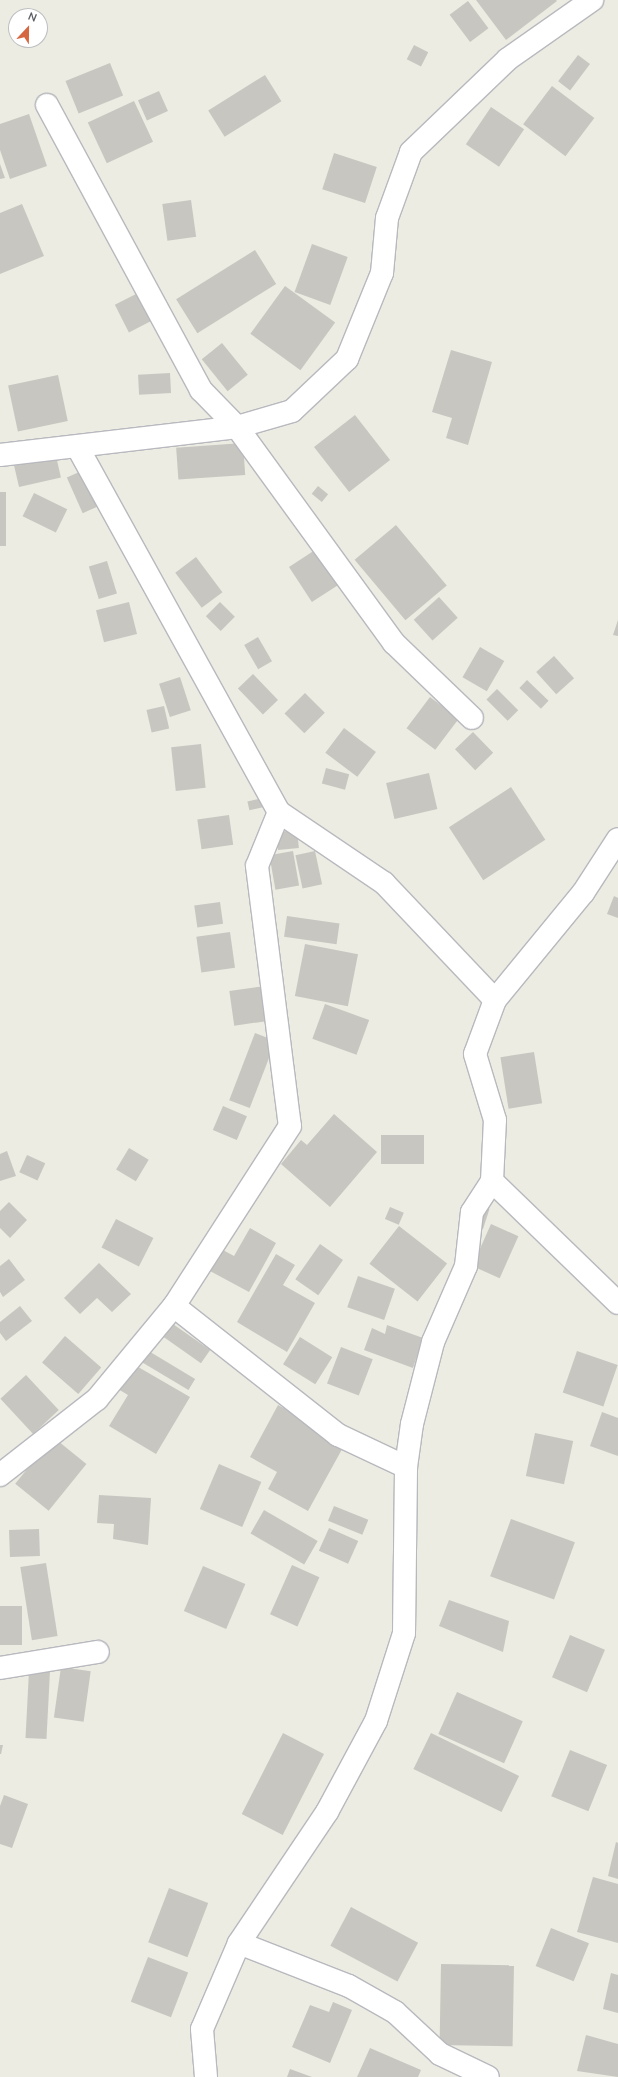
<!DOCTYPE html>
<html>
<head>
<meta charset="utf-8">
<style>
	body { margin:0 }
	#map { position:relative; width:618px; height:2077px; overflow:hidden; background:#ecece3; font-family:"Nunito Sans",sans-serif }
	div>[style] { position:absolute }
	.building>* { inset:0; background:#c7c6c0; transform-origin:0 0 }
	.roads { filter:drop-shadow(1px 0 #b8b9be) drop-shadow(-1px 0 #b8b9be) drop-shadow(0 1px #b8b9be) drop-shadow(0 -1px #b8b9be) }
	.minor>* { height:22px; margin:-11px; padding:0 11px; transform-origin:11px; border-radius:11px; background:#fff }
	span { translate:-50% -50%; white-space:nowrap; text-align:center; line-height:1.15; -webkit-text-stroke:3.5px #fff; paint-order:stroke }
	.north { position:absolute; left:8px; top:8px; width:40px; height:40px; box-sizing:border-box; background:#fff; border:1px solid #bdbec0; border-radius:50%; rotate:22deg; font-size:11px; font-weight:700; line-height:16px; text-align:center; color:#5b5d62 }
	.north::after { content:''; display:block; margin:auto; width:14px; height:18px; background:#d56840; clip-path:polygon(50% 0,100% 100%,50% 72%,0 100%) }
</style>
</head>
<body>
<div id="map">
	<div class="building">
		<i style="clip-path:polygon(476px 0,556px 0,557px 1px,506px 40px)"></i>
		<i style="left:468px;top:1px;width:34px;height:23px;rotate:53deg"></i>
		<i style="left:414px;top:45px;width:16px;height:16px;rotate:27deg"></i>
		<i style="left:578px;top:55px;width:15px;height:33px;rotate:37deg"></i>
		<i style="left:110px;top:63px;width:35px;height:48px;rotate:68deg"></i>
		<i style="left:265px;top:75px;width:31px;height:67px;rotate:58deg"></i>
		<i style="left:552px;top:86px;width:53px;height:48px;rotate:37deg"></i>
		<i style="left:159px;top:91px;width:22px;height:23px;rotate:66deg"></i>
		<i style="left:134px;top:101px;width:45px;height:51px;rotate:65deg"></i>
		<i style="left:491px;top:107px;width:40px;height:45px;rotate:34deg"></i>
		<i style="clip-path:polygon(29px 114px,47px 166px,10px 179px,0 150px,0 124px)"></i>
		<i style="left:334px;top:153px;width:45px;height:38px;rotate:18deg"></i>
		<i style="clip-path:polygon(0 164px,5px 178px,0 179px)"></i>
		<i style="left:191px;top:200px;width:37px;height:29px;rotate:82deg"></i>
		<i style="clip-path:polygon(22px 204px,44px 256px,0 274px,0 213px)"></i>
		<i style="left:312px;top:244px;width:38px;height:51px;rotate:20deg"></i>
		<i style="left:255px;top:250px;width:40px;height:93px;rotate:58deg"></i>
		<i style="left:285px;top:286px;width:62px;height:59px;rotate:36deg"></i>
		<i style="left:138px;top:293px;width:31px;height:26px;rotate:63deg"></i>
		<i style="left:222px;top:343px;width:41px;height:26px;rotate:51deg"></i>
		<i style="clip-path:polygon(451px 350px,492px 362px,468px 445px,446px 438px,452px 418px,432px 412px)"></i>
		<i style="left:170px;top:373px;width:20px;height:32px;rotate:87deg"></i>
		<i style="left:58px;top:375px;width:47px;height:51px;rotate:78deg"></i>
		<i style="left:355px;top:415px;width:57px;height:52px;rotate:52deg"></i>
		<i style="left:243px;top:443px;width:32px;height:67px;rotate:86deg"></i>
		<i style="left:56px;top:456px;width:22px;height:43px;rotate:77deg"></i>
		<i style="left:86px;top:469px;width:39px;height:21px;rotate:66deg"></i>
		<i style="left:318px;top:486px;width:13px;height:10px;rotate:39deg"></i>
		<i style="left:0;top:492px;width:6px;height:54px"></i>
		<i style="left:34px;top:493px;width:37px;height:26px;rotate:26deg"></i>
		<i style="left:396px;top:525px;width:79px;height:54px;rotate:50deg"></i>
		<i style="left:315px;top:550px;width:42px;height:31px;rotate:57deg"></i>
		<i style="left:196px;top:557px;width:44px;height:26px;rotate:53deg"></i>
		<i style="left:107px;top:561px;width:34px;height:19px;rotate:73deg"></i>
		<i style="left:439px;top:597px;width:28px;height:34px;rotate:48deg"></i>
		<i style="left:129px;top:602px;width:33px;height:34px;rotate:76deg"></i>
		<i style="left:220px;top:602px;width:21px;height:20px;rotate:45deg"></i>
		<i style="clip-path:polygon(618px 620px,618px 636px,613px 635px)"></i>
		<i style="left:258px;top:637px;width:28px;height:16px;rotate:60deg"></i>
		<i style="left:480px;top:647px;width:28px;height:35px;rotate:30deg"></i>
		<i style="left:554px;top:656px;width:30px;height:24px;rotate:48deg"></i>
		<i style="left:253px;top:674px;width:36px;height:21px;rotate:46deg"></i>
		<i style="left:180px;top:677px;width:35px;height:22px;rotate:72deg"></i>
		<i style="left:527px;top:680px;width:30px;height:11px;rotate:44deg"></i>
		<i style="left:497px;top:689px;width:30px;height:15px;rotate:45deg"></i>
		<i style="left:305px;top:693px;width:28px;height:29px;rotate:45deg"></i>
		<i style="left:430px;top:697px;width:36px;height:39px;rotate:37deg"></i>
		<i style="left:164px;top:706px;width:23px;height:18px;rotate:77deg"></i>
		<i style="left:344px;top:728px;width:40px;height:31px;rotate:37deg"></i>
		<i style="left:473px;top:732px;width:29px;height:25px;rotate:46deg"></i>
		<i style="left:201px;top:744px;width:44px;height:30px;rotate:84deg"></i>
		<i style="left:326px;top:768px;width:24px;height:16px;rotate:15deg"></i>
		<i style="left:429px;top:773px;width:37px;height:44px;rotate:77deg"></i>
		<i style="left:511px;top:787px;width:63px;height:74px;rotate:57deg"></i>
		<i style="left:263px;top:798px;width:9px;height:16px;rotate:77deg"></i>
		<i style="left:229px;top:815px;width:30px;height:32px;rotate:82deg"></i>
		<i style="left:297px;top:830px;width:18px;height:21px;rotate:84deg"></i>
		<i style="left:293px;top:851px;width:35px;height:24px;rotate:80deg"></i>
		<i style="left:315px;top:851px;width:34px;height:20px;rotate:78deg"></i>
		<i style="clip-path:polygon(614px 896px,618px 898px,618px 918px,607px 914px)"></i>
		<i style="left:220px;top:902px;width:22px;height:26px;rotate:82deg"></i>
		<i style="left:287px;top:916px;width:53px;height:21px;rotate:8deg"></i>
		<i style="left:230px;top:932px;width:36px;height:34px;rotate:82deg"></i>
		<i style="left:305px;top:944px;width:54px;height:53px;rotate:11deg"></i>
		<i style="left:265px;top:986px;width:35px;height:36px;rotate:82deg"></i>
		<i style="left:325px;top:1004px;width:47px;height:37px;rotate:20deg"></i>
		<i style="left:255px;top:1033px;width:22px;height:72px;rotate:21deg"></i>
		<i style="left:534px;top:1052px;width:52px;height:34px;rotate:81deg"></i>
		<i style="left:223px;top:1106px;width:26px;height:26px;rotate:23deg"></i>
		<i style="clip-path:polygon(334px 1114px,377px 1152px,330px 1207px,281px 1164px,301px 1140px,307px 1145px)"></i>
		<i style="left:381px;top:1135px;width:43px;height:29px"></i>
		<i style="left:129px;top:1148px;width:23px;height:25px;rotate:31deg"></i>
		<i style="clip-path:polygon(7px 1151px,16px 1176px,0 1181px,0 1154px)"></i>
		<i style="left:27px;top:1155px;width:20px;height:19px;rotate:24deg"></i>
		<i style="clip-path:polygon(9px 1202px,27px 1220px,10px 1238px,0 1228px,0 1211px)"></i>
		<i style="left:481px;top:1206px;width:9px;height:21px;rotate:18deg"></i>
		<i style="left:390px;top:1207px;width:15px;height:13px;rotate:23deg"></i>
		<i style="left:116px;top:1219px;width:42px;height:32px;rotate:27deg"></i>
		<i style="left:491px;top:1224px;width:30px;height:46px;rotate:24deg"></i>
		<i style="left:399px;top:1226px;width:61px;height:48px;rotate:38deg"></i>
		<i style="clip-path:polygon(250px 1228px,276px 1243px,249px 1292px,210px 1271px,221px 1249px,234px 1256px)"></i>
		<i style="left:320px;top:1244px;width:28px;height:43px;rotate:35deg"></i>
		<i style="clip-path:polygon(276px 1254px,295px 1265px,283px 1285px,315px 1303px,287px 1352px,237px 1322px)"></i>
		<i style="clip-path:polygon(9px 1259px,25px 1280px,3px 1297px,0 1292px,0 1266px)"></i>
		<i style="clip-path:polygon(99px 1263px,131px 1294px,112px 1312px,97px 1298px,80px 1314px,64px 1298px)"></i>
		<i style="left:358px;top:1276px;width:39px;height:33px;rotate:19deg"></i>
		<i style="clip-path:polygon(20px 1306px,32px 1321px,6px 1341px,0 1333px,0 1322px)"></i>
		<i style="left:170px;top:1322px;width:49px;height:16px;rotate:35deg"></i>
		<i style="clip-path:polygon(387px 1325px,423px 1338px,413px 1368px,364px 1350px,372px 1328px,385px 1334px)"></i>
		<i style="left:65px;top:1336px;width:48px;height:35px;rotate:41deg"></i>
		<i style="left:300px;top:1337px;width:38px;height:32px;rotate:32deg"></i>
		<i style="left:142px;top:1347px;width:62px;height:13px;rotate:31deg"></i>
		<i style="left:341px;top:1347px;width:34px;height:39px;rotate:21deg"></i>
		<i style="left:577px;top:1351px;width:43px;height:44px;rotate:19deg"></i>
		<i style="clip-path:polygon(133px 1364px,190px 1397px,156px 1454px,109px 1426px,128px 1395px,118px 1389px)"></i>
		<i style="left:26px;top:1375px;width:48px;height:35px;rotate:47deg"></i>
		<i style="clip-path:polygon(278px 1405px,346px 1442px,308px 1511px,268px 1489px,277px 1472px,250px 1457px)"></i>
		<i style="clip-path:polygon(602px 1412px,618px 1418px,618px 1456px,590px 1446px)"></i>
		<i style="left:535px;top:1433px;width:39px;height:44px;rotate:12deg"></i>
		<i style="left:53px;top:1437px;width:43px;height:60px;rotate:39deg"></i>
		<i style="left:219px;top:1464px;width:46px;height:49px;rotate:23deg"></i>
		<i style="clip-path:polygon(99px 1495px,151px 1498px,148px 1545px,113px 1539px,114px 1524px,97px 1523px)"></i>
		<i style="left:334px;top:1506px;width:37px;height:16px;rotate:22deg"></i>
		<i style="left:264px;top:1510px;width:62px;height:27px;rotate:30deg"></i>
		<i style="left:511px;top:1519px;width:68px;height:61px;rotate:20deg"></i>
		<i style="left:329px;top:1528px;width:32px;height:25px;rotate:24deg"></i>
		<i style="left:39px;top:1529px;width:27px;height:30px;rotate:88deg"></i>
		<i style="left:46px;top:1563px;width:74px;height:26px;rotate:81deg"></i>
		<i style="left:292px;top:1565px;width:30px;height:54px;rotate:24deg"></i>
		<i style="left:203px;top:1566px;width:46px;height:49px;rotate:23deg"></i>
		<i style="clip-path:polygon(449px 1600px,509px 1621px,503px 1652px,439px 1626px)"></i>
		<i style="left:0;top:1606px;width:22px;height:39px"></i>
		<i style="left:570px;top:1635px;width:38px;height:46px;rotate:23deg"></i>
		<i style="left:61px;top:1667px;width:30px;height:51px;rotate:8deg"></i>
		<i style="left:29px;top:1671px;width:21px;height:67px;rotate:3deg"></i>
		<i style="left:457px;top:1692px;width:72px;height:46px;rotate:24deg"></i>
		<i style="left:283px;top:1733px;width:46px;height:91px;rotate:27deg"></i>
		<i style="left:431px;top:1733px;width:98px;height:40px;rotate:26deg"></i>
		<i style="clip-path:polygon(0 1745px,3px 1745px,1px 1754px,0 1754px)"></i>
		<i style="left:570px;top:1750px;width:40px;height:50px;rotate:22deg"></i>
		<i style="clip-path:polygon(4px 1795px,28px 1804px,12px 1848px,0 1844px,0 1806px)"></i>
		<i style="clip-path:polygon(616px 1842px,618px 1843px,618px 1879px,608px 1876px)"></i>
		<i style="clip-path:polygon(593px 1877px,618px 1884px,618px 1943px,577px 1932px)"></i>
		<i style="left:169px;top:1888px;width:42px;height:58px;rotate:21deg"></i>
		<i style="left:351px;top:1907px;width:76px;height:44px;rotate:28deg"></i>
		<i style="left:551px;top:1928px;width:41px;height:41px;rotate:22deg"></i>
		<i style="left:148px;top:1957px;width:43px;height:48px;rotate:21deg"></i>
		<i style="left:441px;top:1964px;width:73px;height:81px;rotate:1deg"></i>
		<i style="clip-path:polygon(611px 1973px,618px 1975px,618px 2013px,603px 2009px)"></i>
		<i style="clip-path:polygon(333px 2002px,352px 2010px,330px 2063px,292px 2047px,310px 2005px,329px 2012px)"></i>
		<i style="clip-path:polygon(586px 2035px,618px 2044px,618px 2077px,577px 2071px)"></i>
		<i style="clip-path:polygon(370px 2048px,421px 2070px,418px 2077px,357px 2077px)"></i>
		<i style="clip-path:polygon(290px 2069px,312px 2077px,287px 2077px)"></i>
	</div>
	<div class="roads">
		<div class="minor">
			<i style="left:47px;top:105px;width:324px;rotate:61.6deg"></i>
			<i style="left:201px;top:390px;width:52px;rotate:45.8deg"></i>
			<i style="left:237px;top:427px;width:267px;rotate:54deg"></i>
			<i style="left:394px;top:643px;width:108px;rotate:43.9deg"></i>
			<i style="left:78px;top:448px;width:416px;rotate:61.1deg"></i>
			<i style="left:279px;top:812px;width:127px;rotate:34.1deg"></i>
			<i style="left:384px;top:883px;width:161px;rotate:46.5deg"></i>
			<i style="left:0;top:455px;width:239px;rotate:-6.7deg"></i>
			<i style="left:237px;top:427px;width:57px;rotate:-16.2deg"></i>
			<i style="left:292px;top:411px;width:76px;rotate:-43.4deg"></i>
			<i style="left:347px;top:359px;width:93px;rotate:-67.9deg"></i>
			<i style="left:382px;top:273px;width:55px;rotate:-84.8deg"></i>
			<i style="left:387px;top:218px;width:70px;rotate:-70deg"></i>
			<i style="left:411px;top:152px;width:134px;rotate:-43.8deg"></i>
			<i style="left:508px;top:59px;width:103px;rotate:-35.1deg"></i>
			<i style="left:279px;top:812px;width:58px;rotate:112.2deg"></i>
			<i style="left:257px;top:866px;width:262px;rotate:82.8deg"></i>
			<i style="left:290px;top:1126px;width:214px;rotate:122.8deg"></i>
			<i style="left:174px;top:1306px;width:209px;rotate:38.2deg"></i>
			<i style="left:338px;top:1435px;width:75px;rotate:25.2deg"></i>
			<i style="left:492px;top:1181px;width:175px;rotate:44.1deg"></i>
			<i style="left:0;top:1475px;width:123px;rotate:-38.1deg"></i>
			<i style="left:97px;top:1399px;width:121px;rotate:-50.4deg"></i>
			<i style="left:0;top:1668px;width:99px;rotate:-9.3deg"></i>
			<i style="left:239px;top:1943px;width:118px;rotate:21.4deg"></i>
			<i style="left:349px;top:1986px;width:53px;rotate:29.5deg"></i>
			<i style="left:395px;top:2012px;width:62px;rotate:43deg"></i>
			<i style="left:440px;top:2054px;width:53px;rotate:25.6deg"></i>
			<i style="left:206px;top:2077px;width:48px;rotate:-94.8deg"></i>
			<i style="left:202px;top:2029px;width:94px;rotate:-66.7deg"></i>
			<i style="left:239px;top:1943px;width:158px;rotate:-56.1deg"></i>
			<i style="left:327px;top:1812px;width:103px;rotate:-61.7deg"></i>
			<i style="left:376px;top:1721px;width:92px;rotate:-72.3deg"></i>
			<i style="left:404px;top:1633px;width:166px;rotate:-89.3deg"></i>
			<i style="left:406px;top:1467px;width:43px;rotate:-82.1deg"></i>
			<i style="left:412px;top:1424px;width:85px;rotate:-75.6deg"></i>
			<i style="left:433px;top:1342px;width:83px;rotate:-66.5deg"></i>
			<i style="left:466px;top:1266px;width:54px;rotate:-83.7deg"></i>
			<i style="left:472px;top:1212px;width:37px;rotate:-57deg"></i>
			<i style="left:492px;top:1181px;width:61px;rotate:-87.2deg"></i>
			<i style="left:495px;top:1120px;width:69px;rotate:-106.9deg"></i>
			<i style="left:475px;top:1054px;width:58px;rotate:-69.7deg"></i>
			<i style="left:495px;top:1000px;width:139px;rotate:-50.6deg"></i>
			<i style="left:583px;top:893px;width:64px;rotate:-57.1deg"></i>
		</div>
	</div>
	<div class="north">N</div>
</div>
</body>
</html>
